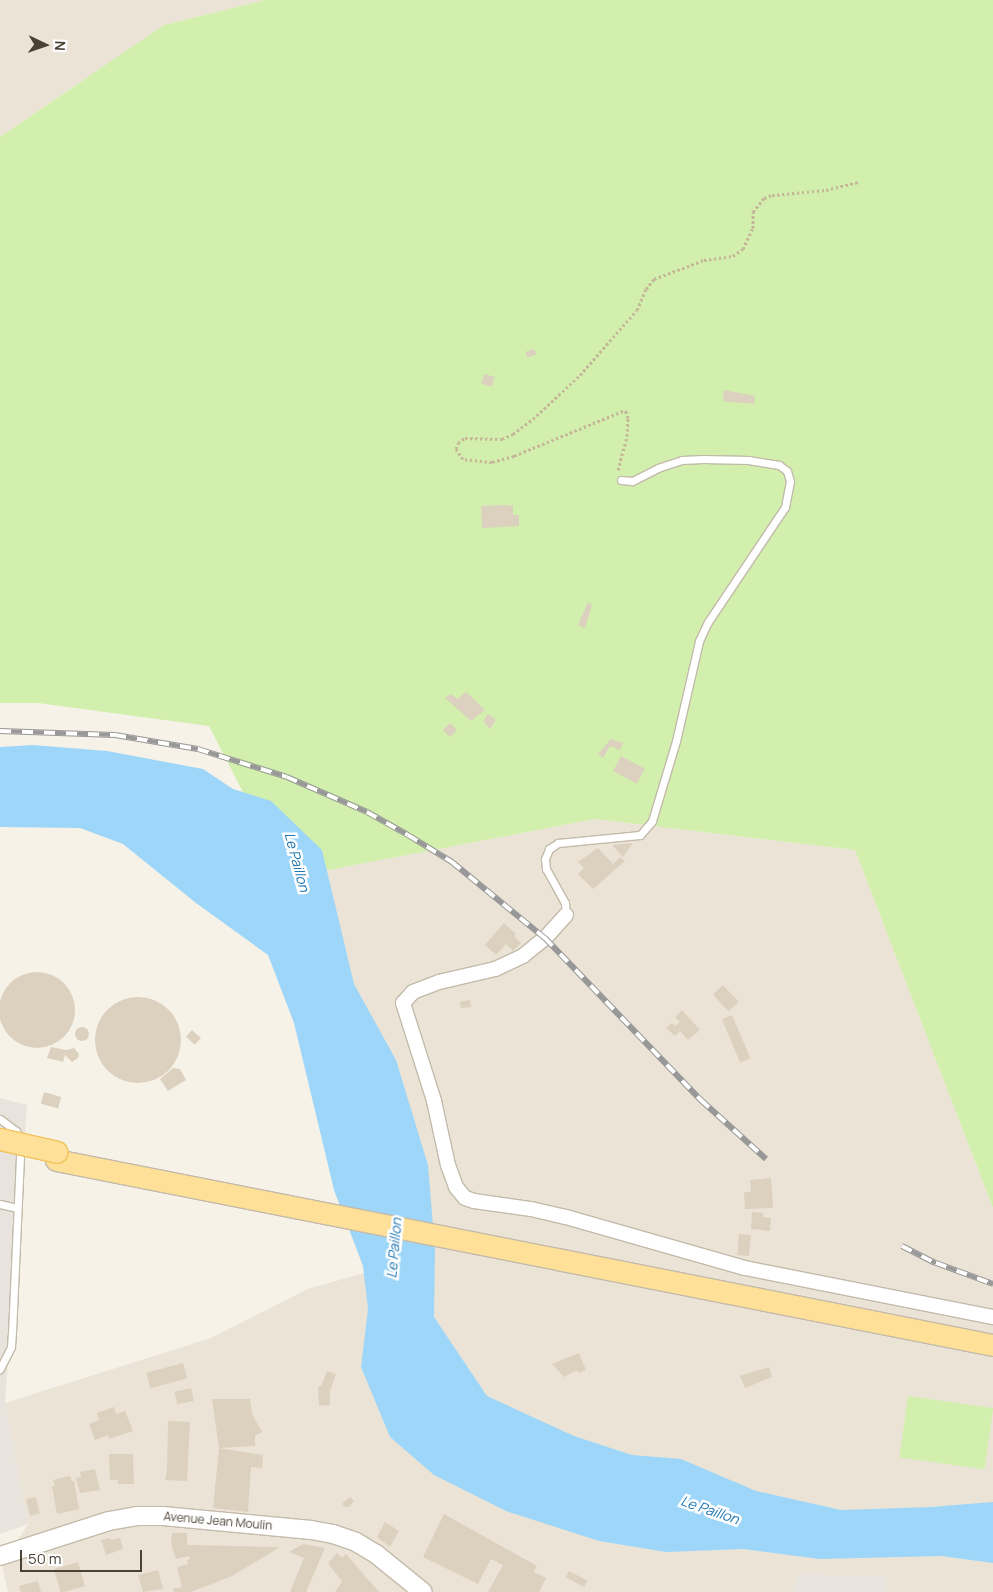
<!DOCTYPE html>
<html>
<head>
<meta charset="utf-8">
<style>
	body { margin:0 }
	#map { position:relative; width:993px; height:1592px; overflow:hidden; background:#f6f2e8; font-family:Manrope,sans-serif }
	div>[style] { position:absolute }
	.residential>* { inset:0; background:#ebe4d6 }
	.industrial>* { inset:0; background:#e8e3dd }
	.green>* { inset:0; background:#d2efad; transform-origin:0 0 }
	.water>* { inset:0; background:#9ed6f9 }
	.building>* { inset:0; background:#dcd0bf; transform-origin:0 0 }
	.round { border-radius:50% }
	.path>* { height:3px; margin-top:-1.5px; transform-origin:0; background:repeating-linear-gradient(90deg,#c6b699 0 2.5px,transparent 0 5px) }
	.roads { filter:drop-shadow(1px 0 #c3baaa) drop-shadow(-1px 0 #c3baaa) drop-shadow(0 1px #c3baaa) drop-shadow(0 -1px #c3baaa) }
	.service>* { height:7px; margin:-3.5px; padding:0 3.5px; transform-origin:3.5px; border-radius:3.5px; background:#fff }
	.minor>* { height:14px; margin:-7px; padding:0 7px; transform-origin:7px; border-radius:7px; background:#fff }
	.tertiary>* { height:18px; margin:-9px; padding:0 9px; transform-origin:9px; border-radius:9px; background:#fff }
	.primary>* { height:21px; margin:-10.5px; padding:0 10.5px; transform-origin:10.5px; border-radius:10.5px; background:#ffe098 }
	.rail>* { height:5.5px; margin-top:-2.75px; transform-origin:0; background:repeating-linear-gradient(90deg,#fff 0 11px,#989898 0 22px); box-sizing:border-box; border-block:1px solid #989898 }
	.bridges { filter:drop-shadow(1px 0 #f2c25a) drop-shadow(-1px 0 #f2c25a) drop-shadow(0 1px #f2c25a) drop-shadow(0 -1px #f2c25a) }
	.primary-bridge>* { height:21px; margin:-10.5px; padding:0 10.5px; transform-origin:10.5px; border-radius:10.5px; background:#ffe098 }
	span { translate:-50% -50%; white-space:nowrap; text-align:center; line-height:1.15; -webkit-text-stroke:5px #fff; paint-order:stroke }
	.street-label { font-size:12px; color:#4b4236 }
	.water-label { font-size:14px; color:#1f77b3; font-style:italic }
	.north { position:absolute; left:20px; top:20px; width:50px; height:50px; -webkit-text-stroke:4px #fff; paint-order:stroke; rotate:93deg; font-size:14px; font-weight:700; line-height:20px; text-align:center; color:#4b4236 }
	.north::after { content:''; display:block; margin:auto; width:18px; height:22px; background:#4b4236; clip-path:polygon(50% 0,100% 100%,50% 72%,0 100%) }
	.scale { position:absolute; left:20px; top:1550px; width:122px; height:22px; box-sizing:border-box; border:2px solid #4b4236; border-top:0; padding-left:6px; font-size:15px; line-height:18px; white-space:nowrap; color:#4b4236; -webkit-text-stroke:4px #fff; paint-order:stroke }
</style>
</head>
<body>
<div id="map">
	<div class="residential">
		<i style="clip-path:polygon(0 0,265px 0,164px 25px,0 137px)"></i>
		<i style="clip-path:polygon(595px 819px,855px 850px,993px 1208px,993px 1592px,8px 1592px,2px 1566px,28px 1524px,5px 1403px,211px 1338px,308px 1289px,385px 1267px,287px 878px)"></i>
	</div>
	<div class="industrial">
		<i style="clip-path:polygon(0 1098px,27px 1105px,5px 1403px,28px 1524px,0 1534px)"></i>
		<i style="clip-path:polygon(797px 1574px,885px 1576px,885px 1592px,794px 1592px)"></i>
	</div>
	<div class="green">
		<i style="clip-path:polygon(265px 0,993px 0,993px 1208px,855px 850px,595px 819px,287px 878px,209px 726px,38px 703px,0 703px,0 137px,164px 25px)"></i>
		<i style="left:908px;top:1396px;width:86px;height:62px;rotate:8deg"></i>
	</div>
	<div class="water">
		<i style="clip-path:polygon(33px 745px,107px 751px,203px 769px,233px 789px,271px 801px,322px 850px,354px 984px,396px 1060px,428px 1165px,435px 1250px,434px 1317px,487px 1396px,574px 1436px,632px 1455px,681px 1459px,756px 1491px,841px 1510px,931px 1507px,993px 1502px,993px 1563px,941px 1556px,820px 1559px,743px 1549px,666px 1552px,599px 1541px,506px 1511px,434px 1475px,390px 1437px,361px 1367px,368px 1309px,363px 1266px,334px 1190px,294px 1023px,268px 955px,196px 903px,123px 844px,80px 828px,0 827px,0 747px)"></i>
	</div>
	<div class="building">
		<i style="left:534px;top:349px;width:6px;height:9px;rotate:72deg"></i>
		<i style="left:484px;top:374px;width:11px;height:10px;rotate:15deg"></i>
		<i style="clip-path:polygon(724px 390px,755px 396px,754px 404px,723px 401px)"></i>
		<i style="clip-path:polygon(505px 505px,513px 506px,513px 515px,519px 515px,519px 526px,482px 528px,481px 506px)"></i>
		<i style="clip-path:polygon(588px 602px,592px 605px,585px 628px,578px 625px)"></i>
		<i style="clip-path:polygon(466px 692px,485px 710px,471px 721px,445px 698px,451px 694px,457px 699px)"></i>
		<i style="clip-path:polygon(488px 714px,496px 720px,490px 729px,483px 721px)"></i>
		<i style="left:450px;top:723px;width:10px;height:10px;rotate:45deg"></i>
		<i style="clip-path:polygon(611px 739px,623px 743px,620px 750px,610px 746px,603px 758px,598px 754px)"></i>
		<i style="left:621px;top:756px;width:27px;height:17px;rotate:28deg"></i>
		<i style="clip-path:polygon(633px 843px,623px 857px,612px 845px)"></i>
		<i style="clip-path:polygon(598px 848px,613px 864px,620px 857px,625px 861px,593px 889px,578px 874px,584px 868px,578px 862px)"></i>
		<i style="clip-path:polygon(504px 923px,516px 934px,514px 936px,521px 943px,513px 951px,506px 944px,496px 955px,485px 945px)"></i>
		<i class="round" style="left:-1px;top:972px;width:76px;height:76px"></i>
		<i style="left:723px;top:985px;width:23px;height:14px;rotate:47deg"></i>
		<i class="round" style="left:95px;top:997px;width:86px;height:86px"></i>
		<i style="clip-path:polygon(470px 1000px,471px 1007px,461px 1008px,460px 1002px)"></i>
		<i style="clip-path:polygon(682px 1010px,700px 1030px,688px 1040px,680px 1031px,675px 1036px,666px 1028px,672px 1023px,675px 1026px,680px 1022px,675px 1017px)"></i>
		<i style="left:732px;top:1015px;width:47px;height:11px;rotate:67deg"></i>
		<i class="round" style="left:75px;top:1027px;width:14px;height:14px"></i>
		<i style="left:192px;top:1030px;width:12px;height:9px;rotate:42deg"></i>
		<i style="clip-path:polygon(51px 1047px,66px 1050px,74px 1048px,79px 1054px,78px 1058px,72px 1062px,65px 1055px,63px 1062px,47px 1058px)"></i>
		<i style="clip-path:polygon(173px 1068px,180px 1069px,186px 1080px,168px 1091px,160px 1079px)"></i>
		<i style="left:44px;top:1092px;width:18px;height:12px;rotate:16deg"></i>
		<i style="clip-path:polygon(771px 1178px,773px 1208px,745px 1209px,744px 1192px,751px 1192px,750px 1180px)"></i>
		<i style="clip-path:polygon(752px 1212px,763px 1213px,763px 1217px,771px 1218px,770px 1231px,751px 1229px)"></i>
		<i style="left:739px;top:1234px;width:12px;height:21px;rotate:5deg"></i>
		<i style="clip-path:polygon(579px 1353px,586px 1370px,579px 1373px,577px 1370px,564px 1377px,552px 1364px)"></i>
		<i style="left:183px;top:1363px;width:16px;height:38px;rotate:75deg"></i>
		<i style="clip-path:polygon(769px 1367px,772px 1377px,745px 1388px,740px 1376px)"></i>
		<i style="clip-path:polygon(327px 1371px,336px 1374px,330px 1391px,330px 1405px,319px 1406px,318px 1387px,321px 1386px)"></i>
		<i style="left:191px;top:1388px;width:13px;height:17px;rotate:77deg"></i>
		<i style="clip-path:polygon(212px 1399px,250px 1399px,252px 1414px,262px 1432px,255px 1436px,255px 1446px,219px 1448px)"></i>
		<i style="clip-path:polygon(114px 1407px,116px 1414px,125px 1411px,133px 1431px,109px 1439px,108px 1435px,95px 1440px,89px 1424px,99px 1420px,97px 1413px)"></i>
		<i style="clip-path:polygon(168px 1421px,190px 1422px,187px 1481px,165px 1480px,167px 1471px)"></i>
		<i style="clip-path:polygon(219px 1448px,263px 1455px,262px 1468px,251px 1467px,248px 1512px,213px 1508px)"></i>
		<i style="clip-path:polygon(109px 1454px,133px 1454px,134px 1484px,118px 1484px,118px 1480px,110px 1480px)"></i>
		<i style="clip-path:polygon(95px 1469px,100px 1490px,80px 1493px,76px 1478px,81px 1477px,80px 1472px)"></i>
		<i style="clip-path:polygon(70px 1476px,72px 1481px,74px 1481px,79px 1509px,57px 1514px,52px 1486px,55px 1486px,53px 1480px)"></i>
		<i style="left:36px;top:1497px;width:17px;height:10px;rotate:77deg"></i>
		<i style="clip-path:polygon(350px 1497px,354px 1501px,349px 1507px,345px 1507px,342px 1504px)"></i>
		<i style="clip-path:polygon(444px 1514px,537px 1566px,534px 1572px,546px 1578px,539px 1592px,488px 1592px,503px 1565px,491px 1559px,478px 1584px,423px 1557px)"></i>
		<i style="clip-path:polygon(385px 1522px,399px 1531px,390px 1547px,377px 1537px)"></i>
		<i style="clip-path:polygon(172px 1533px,187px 1533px,187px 1545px,280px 1547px,232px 1576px,191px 1592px,174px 1592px,173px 1589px,182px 1587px,177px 1567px,188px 1564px,187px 1560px,190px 1559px,189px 1556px,176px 1559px,171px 1543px)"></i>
		<i style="clip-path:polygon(110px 1538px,111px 1540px,120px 1538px,123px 1549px,106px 1555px,101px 1540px)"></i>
		<i style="clip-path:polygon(303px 1544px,325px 1548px,306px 1592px,290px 1592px,304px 1558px,289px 1552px)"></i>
		<i style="clip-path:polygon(337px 1553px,342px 1558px,346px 1554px,379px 1592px,335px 1592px,342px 1582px,328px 1563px)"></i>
		<i style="left:78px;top:1562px;width:25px;height:25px;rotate:74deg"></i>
		<i style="clip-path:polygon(158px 1570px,163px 1589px,143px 1592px,138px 1575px)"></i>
		<i style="left:569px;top:1571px;width:21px;height:7px;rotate:28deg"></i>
		<i style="clip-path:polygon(38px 1581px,41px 1592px,21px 1592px,19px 1586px)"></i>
	</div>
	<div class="path">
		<i style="left:618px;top:470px;width:35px;rotate:-75deg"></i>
		<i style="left:627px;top:436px;width:18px;rotate:-87deg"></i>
		<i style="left:628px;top:418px;width:6px;rotate:-99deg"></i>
		<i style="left:627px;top:412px;width:4px;rotate:-166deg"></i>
		<i style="left:623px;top:411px;width:118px;rotate:157.6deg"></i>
		<i style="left:514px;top:456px;width:23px;rotate:165deg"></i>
		<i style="left:492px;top:462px;width:29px;rotate:-174deg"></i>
		<i style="left:463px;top:459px;width:12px;rotate:-125deg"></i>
		<i style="left:456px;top:449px;width:6px;rotate:-72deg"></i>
		<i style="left:458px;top:443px;width:9px;rotate:-36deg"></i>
		<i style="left:465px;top:438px;width:37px;rotate:2deg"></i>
		<i style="left:502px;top:439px;width:12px;rotate:-24deg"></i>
		<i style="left:513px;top:434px;width:25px;rotate:-37deg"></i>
		<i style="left:533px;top:419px;width:64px;rotate:-43.1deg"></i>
		<i style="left:580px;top:375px;width:86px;rotate:-48.8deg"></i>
		<i style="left:637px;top:310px;width:23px;rotate:-67deg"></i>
		<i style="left:646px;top:289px;width:13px;rotate:-51deg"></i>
		<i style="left:654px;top:279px;width:53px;rotate:-20.8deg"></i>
		<i style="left:704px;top:260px;width:29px;rotate:-8deg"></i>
		<i style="left:733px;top:256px;width:12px;rotate:-35deg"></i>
		<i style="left:743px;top:249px;width:23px;rotate:-65deg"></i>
		<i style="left:753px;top:228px;width:16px;rotate:-90deg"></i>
		<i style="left:753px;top:212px;width:18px;rotate:-52deg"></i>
		<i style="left:764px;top:198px;width:9px;rotate:-21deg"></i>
		<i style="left:772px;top:195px;width:54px;rotate:-5.3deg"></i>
		<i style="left:826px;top:190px;width:34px;rotate:-14deg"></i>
	</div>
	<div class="roads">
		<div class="service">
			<i style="left:566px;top:915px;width:12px;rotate:-95deg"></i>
			<i style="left:565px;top:903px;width:39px;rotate:-119deg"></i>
			<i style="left:546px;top:869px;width:10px;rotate:-96deg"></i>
			<i style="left:545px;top:859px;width:11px;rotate:-68deg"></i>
			<i style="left:549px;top:849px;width:11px;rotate:-34deg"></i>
			<i style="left:558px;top:843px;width:82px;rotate:-5.6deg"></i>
			<i style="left:640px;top:835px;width:18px;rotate:-49deg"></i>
			<i style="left:652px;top:821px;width:84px;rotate:-73.3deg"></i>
			<i style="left:676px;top:741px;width:103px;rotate:-77deg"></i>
			<i style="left:699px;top:641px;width:21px;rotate:-65deg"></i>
			<i style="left:708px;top:622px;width:138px;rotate:-56.2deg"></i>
			<i style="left:785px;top:507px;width:26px;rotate:-79deg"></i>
			<i style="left:790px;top:481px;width:10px;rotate:-107deg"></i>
			<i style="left:787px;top:471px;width:10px;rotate:-143deg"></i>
			<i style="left:779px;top:465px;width:30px;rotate:-171deg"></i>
			<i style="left:749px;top:460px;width:46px;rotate:-178.8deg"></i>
			<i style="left:703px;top:459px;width:21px;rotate:177deg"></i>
			<i style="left:682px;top:460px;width:25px;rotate:162deg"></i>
			<i style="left:658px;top:468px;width:29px;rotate:153deg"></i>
			<i style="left:632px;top:481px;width:11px;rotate:-175deg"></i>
			<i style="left:0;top:1119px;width:20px;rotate:37deg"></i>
			<i style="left:16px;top:1131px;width:7px;rotate:63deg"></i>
			<i style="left:19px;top:1137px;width:20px;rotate:87deg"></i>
			<i style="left:20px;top:1157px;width:175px;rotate:92.6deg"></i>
			<i style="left:12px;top:1332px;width:15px;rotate:94deg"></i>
			<i style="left:11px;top:1347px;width:25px;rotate:117deg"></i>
			<i style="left:0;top:1204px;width:17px;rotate:13deg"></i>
		</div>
		<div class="minor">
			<i style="left:566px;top:915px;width:31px;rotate:132deg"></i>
			<i style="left:545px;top:938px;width:28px;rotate:141deg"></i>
			<i style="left:523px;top:956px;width:31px;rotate:155deg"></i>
			<i style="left:495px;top:969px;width:57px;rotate:166.9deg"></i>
			<i style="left:439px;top:982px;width:28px;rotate:159deg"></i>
			<i style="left:413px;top:992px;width:15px;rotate:132deg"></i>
			<i style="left:403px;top:1003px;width:103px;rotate:72.4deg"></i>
			<i style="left:434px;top:1101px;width:66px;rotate:77.7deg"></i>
			<i style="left:448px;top:1165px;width:23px;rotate:70deg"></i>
			<i style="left:456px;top:1187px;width:14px;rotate:51deg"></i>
			<i style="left:465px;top:1198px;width:9px;rotate:18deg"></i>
			<i style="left:474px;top:1201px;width:58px;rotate:8deg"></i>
			<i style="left:531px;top:1209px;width:36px;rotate:13deg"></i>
			<i style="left:566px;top:1217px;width:186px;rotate:15.9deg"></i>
			<i style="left:745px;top:1268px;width:253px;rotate:11.2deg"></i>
		</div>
		<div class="tertiary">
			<i style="left:0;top:1556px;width:114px;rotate:-17.8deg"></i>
			<i style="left:109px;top:1521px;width:28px;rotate:-10deg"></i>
			<i style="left:137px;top:1516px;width:26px"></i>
			<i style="left:163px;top:1516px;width:149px;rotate:5.4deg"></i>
			<i style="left:311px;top:1530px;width:22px;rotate:10deg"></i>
			<i style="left:333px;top:1534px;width:24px;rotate:19deg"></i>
			<i style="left:356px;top:1542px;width:23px;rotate:31deg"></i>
			<i style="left:376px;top:1554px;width:60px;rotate:39deg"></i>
		</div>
		<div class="primary">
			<i style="left:56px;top:1160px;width:955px;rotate:11.17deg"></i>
		</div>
	</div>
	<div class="rail">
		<i style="left:0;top:731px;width:115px;rotate:2deg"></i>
		<i style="left:115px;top:735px;width:84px;rotate:9.6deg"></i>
		<i style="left:198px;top:749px;width:93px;rotate:17.5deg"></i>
		<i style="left:287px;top:777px;width:87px;rotate:23.6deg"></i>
		<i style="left:367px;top:812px;width:47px;rotate:29.3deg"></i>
		<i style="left:408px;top:835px;width:52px;rotate:31.5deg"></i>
		<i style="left:452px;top:862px;width:120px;rotate:39.3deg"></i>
		<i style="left:545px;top:938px;width:225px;rotate:46.1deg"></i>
		<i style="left:701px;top:1100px;width:88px;rotate:42.2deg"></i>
		<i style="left:902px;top:1246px;width:38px;rotate:27deg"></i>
		<i style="left:936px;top:1263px;width:61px;rotate:20.2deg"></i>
	</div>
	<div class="bridges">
		<div class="primary-bridge">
			<i style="left:0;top:1139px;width:58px;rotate:12.8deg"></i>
		</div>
	</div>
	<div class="street-label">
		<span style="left:218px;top:1521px;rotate:5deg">Avenue Jean Moulin</span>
	</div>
	<div class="water-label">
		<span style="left:297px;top:862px;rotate:75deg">Le Paillon</span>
		<span style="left:394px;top:1248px;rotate:-85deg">Le Paillon</span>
		<span style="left:710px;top:1510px;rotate:19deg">Le Paillon</span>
	</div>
	<div class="north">N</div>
	<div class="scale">50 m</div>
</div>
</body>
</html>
